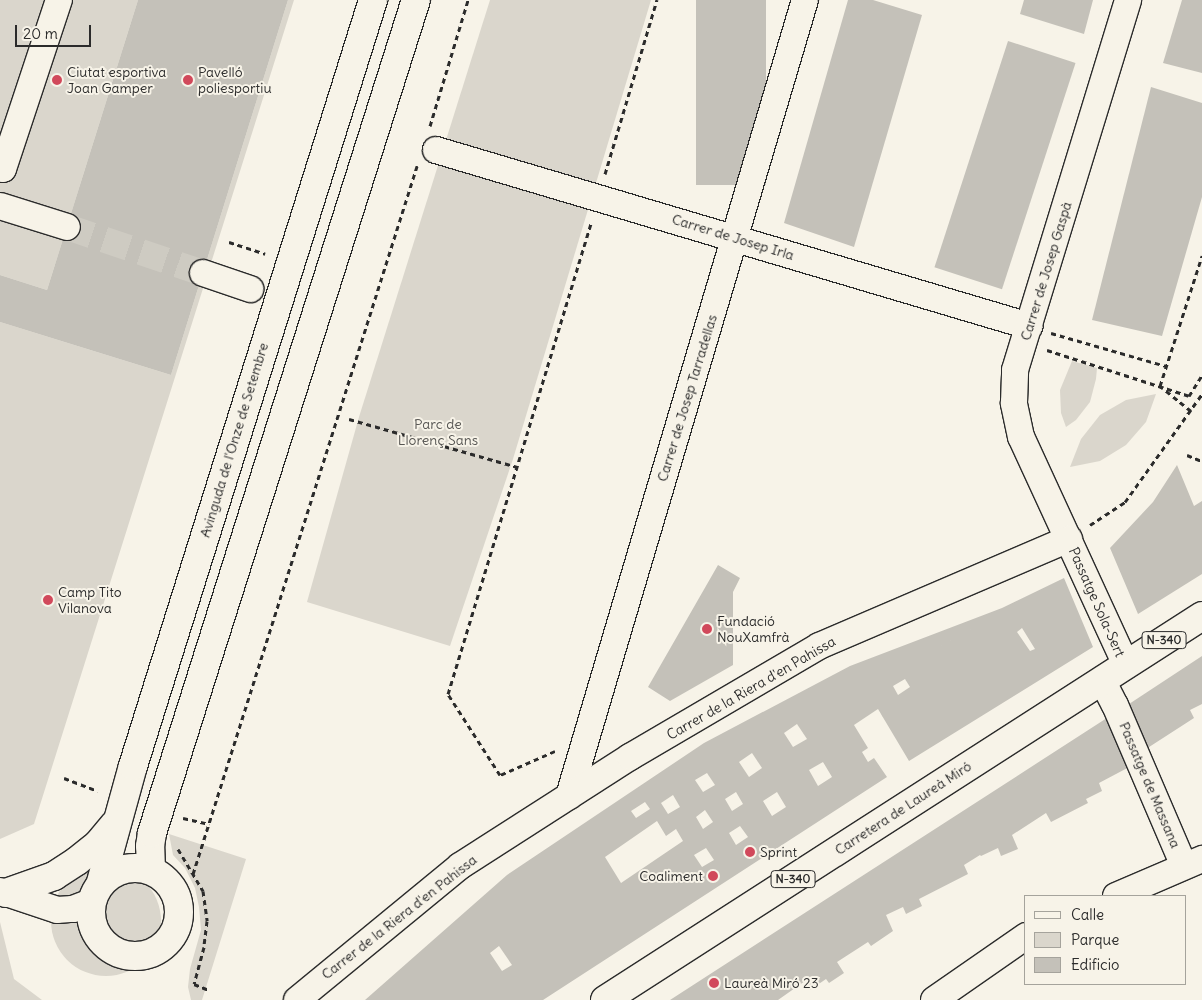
<!DOCTYPE html>
<html>
<head>
<meta charset="utf-8">
<style>
	body { margin:0 }
	#map { position:relative; width:1202px; height:1000px; overflow:hidden; background:#f7f3e8; font-family:Delius,sans-serif }
	div>[style] { position:absolute }
	.green>* { inset:0; background:#dad6cc }
	.round { border-radius:50% }
	.building>* { inset:0; background:#c4c1b9; transform-origin:0 0 }
	.minor-tunnel>* { height:26px; margin-top:-13px; transform-origin:0; background:repeating-linear-gradient(90deg,#cecbc2 0 26px,transparent 0 39px) }
	.path>* { height:3px; margin-top:-1.5px; transform-origin:0; background:repeating-linear-gradient(90deg,#2b2b2b 0 5px,transparent 0 9px) }
	.roads { filter:drop-shadow(1px 0 #2b2b2b) drop-shadow(-1px 0 #2b2b2b) drop-shadow(0 1px #2b2b2b) drop-shadow(0 -1px #2b2b2b) }
	.minor>* { height:26px; margin:-13px; padding:0 13px; transform-origin:13px; border-radius:13px; background:#f7f3e8 }
	.major>* { height:28px; margin:-14px; padding:0 14px; transform-origin:14px; border-radius:14px; background:#f7f3e8 }
	.major>.ring { margin:-14px; padding:0; box-sizing:content-box; background:none; border:28px solid #f7f3e8; border-radius:50% }
	.dots>* { width:14px; height:14px; translate:-50% -50%; box-sizing:border-box; border:2px solid #f7f3e8; border-radius:50% }
	span { translate:-50% -50%; white-space:nowrap; text-align:center; line-height:1.15; -webkit-text-stroke:4px #f7f3e8; paint-order:stroke }
	.shield-label span { padding:1px 4px; background:#f7f3e8; border:1px solid; border-radius:4px; -webkit-text-stroke-width:0 }
	.shield-label { font-size:12px; color:#2b2b2b; font-weight:700 }
	.poi-label { font-size:14px; color:#2b2b2b }
	.left { translate:0 -50%; text-align:left }
	.right { translate:-100% -50%; text-align:right }
	.street-label { font-size:14px; color:#2b2b2b }
	.park-label { font-size:14px; color:#575653 }
	.legend { position:absolute; left:1024px; top:895px; width:162px; height:90px; box-sizing:border-box; background:#f7f3e8; border:1px solid #a5a39c; margin:0; padding:6px 9px; list-style:none; font-size:15px; color:#2b2b2b }
	.legend li { display:flex; align-items:center; gap:10px; height:25px }
	.legend b { width:25px; border:1px solid #a5a39c }
	.scale { position:absolute; left:15px; top:25px; width:76px; height:22px; box-sizing:border-box; border:2px solid #2b2b2b; border-top:0; padding-left:6px; font-size:15px; line-height:18px; white-space:nowrap; color:#2b2b2b; -webkit-text-stroke:4px #f7f3e8; paint-order:stroke }
</style>
</head>
<body>
<div id="map">
	<div class="green">
		<i style="clip-path:polygon(0 0,138px 0,47px 290px,0 275px)"></i>
		<i style="clip-path:polygon(288px 0,294px 0,34px 824px,0 839px,0 322px,171px 375px)"></i>
		<i style="clip-path:polygon(490px 0,651px 0,513px 459px,450px 646px,307px 602px,359px 417px)"></i>
		<i style="clip-path:polygon(1072px 361px,1097px 368px,1096px 379px,1090px 402px,1076px 420px,1066px 427px,1061px 413px,1060px 390px)"></i>
		<i style="clip-path:polygon(1156px 394px,1146px 422px,1126px 445px,1100px 461px,1070px 467px,1081px 439px,1100px 415px,1126px 400px)"></i>
		<i style="clip-path:polygon(169px 834px,246px 859px,202px 1000px,191px 1000px,188px 987px,190px 969px,201px 930px,199px 907px,195px 888px,185px 868px,173px 855px)"></i>
		<i class="round" style="left:51px;top:866px;width:110px;height:110px"></i>
		<i style="clip-path:polygon(0 922px,14px 979px,42px 1000px,0 1000px)"></i>
	</div>
	<div class="building">
		<i style="clip-path:polygon(138px 0,288px 0,171px 375px,0 322px,0 275px,47px 290px)"></i>
		<i style="left:696px;top:0;width:70px;height:185px"></i>
		<i style="clip-path:polygon(848px 0,873px 0,922px 15px,854px 247px,784px 223px)"></i>
		<i style="clip-path:polygon(1024px 0,1093px 0,1084px 34px,1020px 14px)"></i>
		<i style="clip-path:polygon(1182px 0,1202px 0,1202px 73px,1163px 63px)"></i>
		<i style="left:1008px;top:41px;width:71px;height:238px;rotate:18deg"></i>
		<i style="clip-path:polygon(1151px 87px,1202px 103px,1202px 197px,1162px 336px,1092px 320px)"></i>
		<i style="clip-path:polygon(1177px 465px,1194px 506px,1202px 501px,1202px 574px,1138px 614px,1110px 548px,1153px 502px)"></i>
		<i style="clip-path:polygon(718px 565px,740px 578px,733px 592px,733px 665px,670px 701px,648px 687px)"></i>
		<i style="clip-path:polygon(evenodd,1064px 578px,1093px 647px,909px 761px,878px 709px,854px 725px,868px 748px,862px 752px,868px 762px,874px 758px,887px 777px,543px 1000px,365px 1000px,507px 875px,704px 743px,850px 666px,1002px 608px,1064px 578px,1022px 628px,1035px 649px,1030px 651px,1017px 632px,1022px 628px,1064px 578px,905px 679px,910px 687px,898px 695px,893px 686px,905px 679px,1064px 578px,797px 724px,807px 739px,793px 747px,784px 733px,797px 724px,1064px 578px,752px 753px,762px 768px,749px 777px,739px 762px,752px 753px,1064px 578px,823px 762px,832px 777px,818px 786px,809px 770px,823px 762px,1064px 578px,707px 773px,715px 785px,703px 792px,695px 780px,707px 773px,1064px 578px,736px 792px,743px 804px,732px 811px,725px 799px,736px 792px,1064px 578px,777px 792px,786px 807px,772px 816px,763px 801px,777px 792px,1064px 578px,673px 795px,680px 807px,668px 814px,661px 803px,673px 795px,1064px 578px,645px 802px,650px 809px,636px 818px,631px 811px,645px 802px,1064px 578px,705px 810px,713px 822px,703px 829px,696px 817px,705px 810px,1064px 578px,657px 821px,666px 836px,676px 829px,683px 841px,621px 883px,605px 857px,657px 821px,1064px 578px,740px 826px,748px 837px,736px 845px,729px 833px,740px 826px,1064px 578px,706px 848px,714px 860px,702px 867px,694px 855px,706px 848px,1064px 578px,499px 946px,512px 965px,502px 971px,490px 953px,499px 946px)"></i>
		<i style="clip-path:polygon(1202px 656px,1202px 704px,1190px 710px,1194px 718px,1146px 749px,1126px 706px)"></i>
		<i style="clip-path:polygon(1110px 716px,1133px 765px,1099px 783px,1102px 791px,1086px 799px,1088px 803px,1051px 822px,1046px 813px,1012px 835px,1018px 849px,1001px 856px,998px 848px,981px 856px,980px 855px,964px 865px,968px 874px,919px 899px,922px 906px,906px 914px,903px 907px,886px 915px,893px 931px,871px 946px,868px 942px,837px 962px,844px 973px,829px 983px,826px 979px,810px 990px,805px 981px,778px 1000px,670px 1000px)"></i>
	</div>
	<div class="minor-tunnel">
		<i style="left:67px;top:227px;width:144px;rotate:18.7deg"></i>
	</div>
	<div class="path">
		<i style="left:430px;top:126px;width:132px;rotate:-73.2deg"></i>
		<i style="left:605px;top:174px;width:182px;rotate:-73.4deg"></i>
		<i style="left:229px;top:242px;width:38px;rotate:18deg"></i>
		<i style="left:1051px;top:333px;width:120px;rotate:16deg"></i>
		<i style="left:1047px;top:350px;width:149px;rotate:17.9deg"></i>
		<i style="left:1189px;top:396px;width:25px;rotate:-58deg"></i>
		<i style="left:1191px;top:411px;width:40px;rotate:-141deg"></i>
		<i style="left:1160px;top:386px;width:137px;rotate:-72.1deg"></i>
		<i style="left:349px;top:419px;width:175px;rotate:15.9deg"></i>
		<i style="left:1187px;top:455px;width:16px;rotate:22deg"></i>
		<i style="left:1090px;top:525px;width:42px;rotate:-33.3deg"></i>
		<i style="left:1125px;top:502px;width:133px;rotate:-54.5deg"></i>
		<i style="left:555px;top:751px;width:60px;rotate:156.4deg"></i>
		<i style="left:500px;top:775px;width:96px;rotate:-122.7deg"></i>
		<i style="left:448px;top:694px;width:492px;rotate:-73.1deg"></i>
		<i style="left:64px;top:778px;width:36px;rotate:21deg"></i>
		<i style="left:183px;top:818px;width:27px;rotate:13deg"></i>
		<i style="left:178px;top:849px;width:49px;rotate:59.2deg"></i>
		<i style="left:203px;top:891px;width:30px;rotate:82deg"></i>
		<i style="left:207px;top:921px;width:26px;rotate:97deg"></i>
		<i style="left:204px;top:947px;width:38px;rotate:105deg"></i>
		<i style="left:194px;top:984px;width:16px;rotate:22deg"></i>
		<i style="left:193px;top:874px;width:743px;rotate:-72.44deg"></i>
	</div>
	<div class="roads">
		<div class="minor">
			<i style="left:436px;top:150px;width:619px;rotate:16.53deg"></i>
			<i style="left:0;top:168px;width:3px;rotate:18deg"></i>
			<i style="left:3px;top:169px;width:178px;rotate:-71.7deg"></i>
			<i style="left:0;top:206px;width:70px;rotate:17.4deg"></i>
			<i style="left:203px;top:273px;width:50px;rotate:18.8deg"></i>
			<i style="left:1126px;top:665px;width:251px;rotate:-114.7deg"></i>
			<i style="left:1021px;top:437px;width:35px;rotate:-102deg"></i>
			<i style="left:1014px;top:403px;width:33px;rotate:-88deg"></i>
			<i style="left:1015px;top:370px;width:387px;rotate:-73deg"></i>
			<i style="left:1102px;top:680px;width:28px;rotate:63deg"></i>
			<i style="left:1115px;top:705px;width:175px;rotate:66.8deg"></i>
			<i style="left:569px;top:796px;width:830px;rotate:-73.49deg"></i>
			<i style="left:0;top:891px;width:60px;rotate:18.4deg"></i>
			<i style="left:57px;top:910px;width:16px;rotate:-4deg"></i>
			<i style="left:73px;top:909px;width:19px;rotate:-21deg"></i>
			<i style="left:1116px;top:896px;width:94px;rotate:-23.3deg"></i>
			<i style="left:297px;top:1000px;width:211px;rotate:-39.4deg"></i>
			<i style="left:460px;top:866px;width:202px;rotate:-32.7deg"></i>
			<i style="left:630px;top:757px;width:219px;rotate:-30.4deg"></i>
			<i style="left:819px;top:646px;width:272px;rotate:-23.2deg"></i>
			<i style="left:934px;top:1000px;width:112px;rotate:-34.8deg"></i>
		</div>
		<div class="major">
			<i class="ring" style="left:91px;top:868px;width:60px;height:60px"></i>
			<i style="left:151px;top:870px;width:24px;rotate:-92deg"></i>
			<i style="left:150px;top:846px;width:13px;rotate:-81deg"></i>
			<i style="left:152px;top:833px;width:874px;rotate:-72.42deg"></i>
			<i style="left:101px;top:882px;width:120px;rotate:-74.6deg"></i>
			<i style="left:133px;top:766px;width:803px;rotate:-72.6deg"></i>
			<i style="left:6px;top:893px;width:51px;rotate:-19.5deg"></i>
			<i style="left:54px;top:876px;width:27px;rotate:-33deg"></i>
			<i style="left:77px;top:861px;width:27px;rotate:-39deg"></i>
			<i style="left:98px;top:844px;width:26px;rotate:-50deg"></i>
			<i style="left:605px;top:1000px;width:710px;rotate:-32.75deg"></i>
		</div>
	</div>
	<div class="dots">
		<i style="left:57px;top:80px;background:#d1495b"></i>
		<i style="left:188px;top:80px;background:#d1495b"></i>
		<i style="left:48px;top:600px;background:#d1495b"></i>
		<i style="left:707px;top:629px;background:#d1495b"></i>
		<i style="left:750px;top:852px;background:#d1495b"></i>
		<i style="left:713px;top:876px;background:#d1495b"></i>
		<i style="left:714px;top:983px;background:#d1495b"></i>
	</div>
	<div class="shield-label">
		<span style="left:1164px;top:640px">N-340</span>
		<span style="left:793px;top:879px">N-340</span>
	</div>
	<div class="poi-label">
		<span class="left" style="left:67px;top:80px">Ciutat esportiva<br>Joan Gamper</span>
		<span class="left" style="left:198px;top:80px">Pavelló<br>poliesportiu</span>
		<span class="left" style="left:58px;top:600px">Camp Tito<br>Vilanova</span>
		<span class="left" style="left:717px;top:629px">Fundació<br>NouXamfrà</span>
		<span class="left" style="left:760px;top:852px">Sprint</span>
		<span class="right" style="left:703px;top:876px">Coaliment</span>
		<span class="left" style="left:724px;top:983px">Laureà Miró 23</span>
	</div>
	<div class="street-label">
		<span style="left:733px;top:237px;rotate:17deg">Carrer de Josep Irla</span>
		<span style="left:1046px;top:271px;rotate:-73deg">Carrer de Josep Gaspà</span>
		<span style="left:687px;top:398px;rotate:-73deg">Carrer de Josep Tarradellas</span>
		<span style="left:234px;top:440px;rotate:-73deg">Avinguda de l'Onze de Setembre</span>
		<span style="left:1097px;top:602px;rotate:66deg">Passatge Sola-Sert</span>
		<span style="left:751px;top:688px;rotate:-30deg">Carrer de la Riera d'en Pahissa</span>
		<span style="left:1150px;top:785px;rotate:67deg">Passatge de Massana</span>
		<span style="left:903px;top:808px;rotate:-33deg">Carretera de Laureà Miró</span>
		<span style="left:399px;top:917px;rotate:-38deg">Carrer de la Riera d'en Pahissa</span>
	</div>
	<div class="park-label">
		<span style="left:438px;top:432px">Parc de<br>Llorenç Sans</span>
	</div>
	<ul class="legend">
	<li><b style="height:6px;background:#f7f3e8"></b>Calle</li>
	<li><b style="height:14px;background:#dad6cc"></b>Parque</li>
	<li><b style="height:14px;background:#c4c1b9"></b>Edificio</li>
	</ul>
	<div class="scale">20 m</div>
</div>
</body>
</html>
